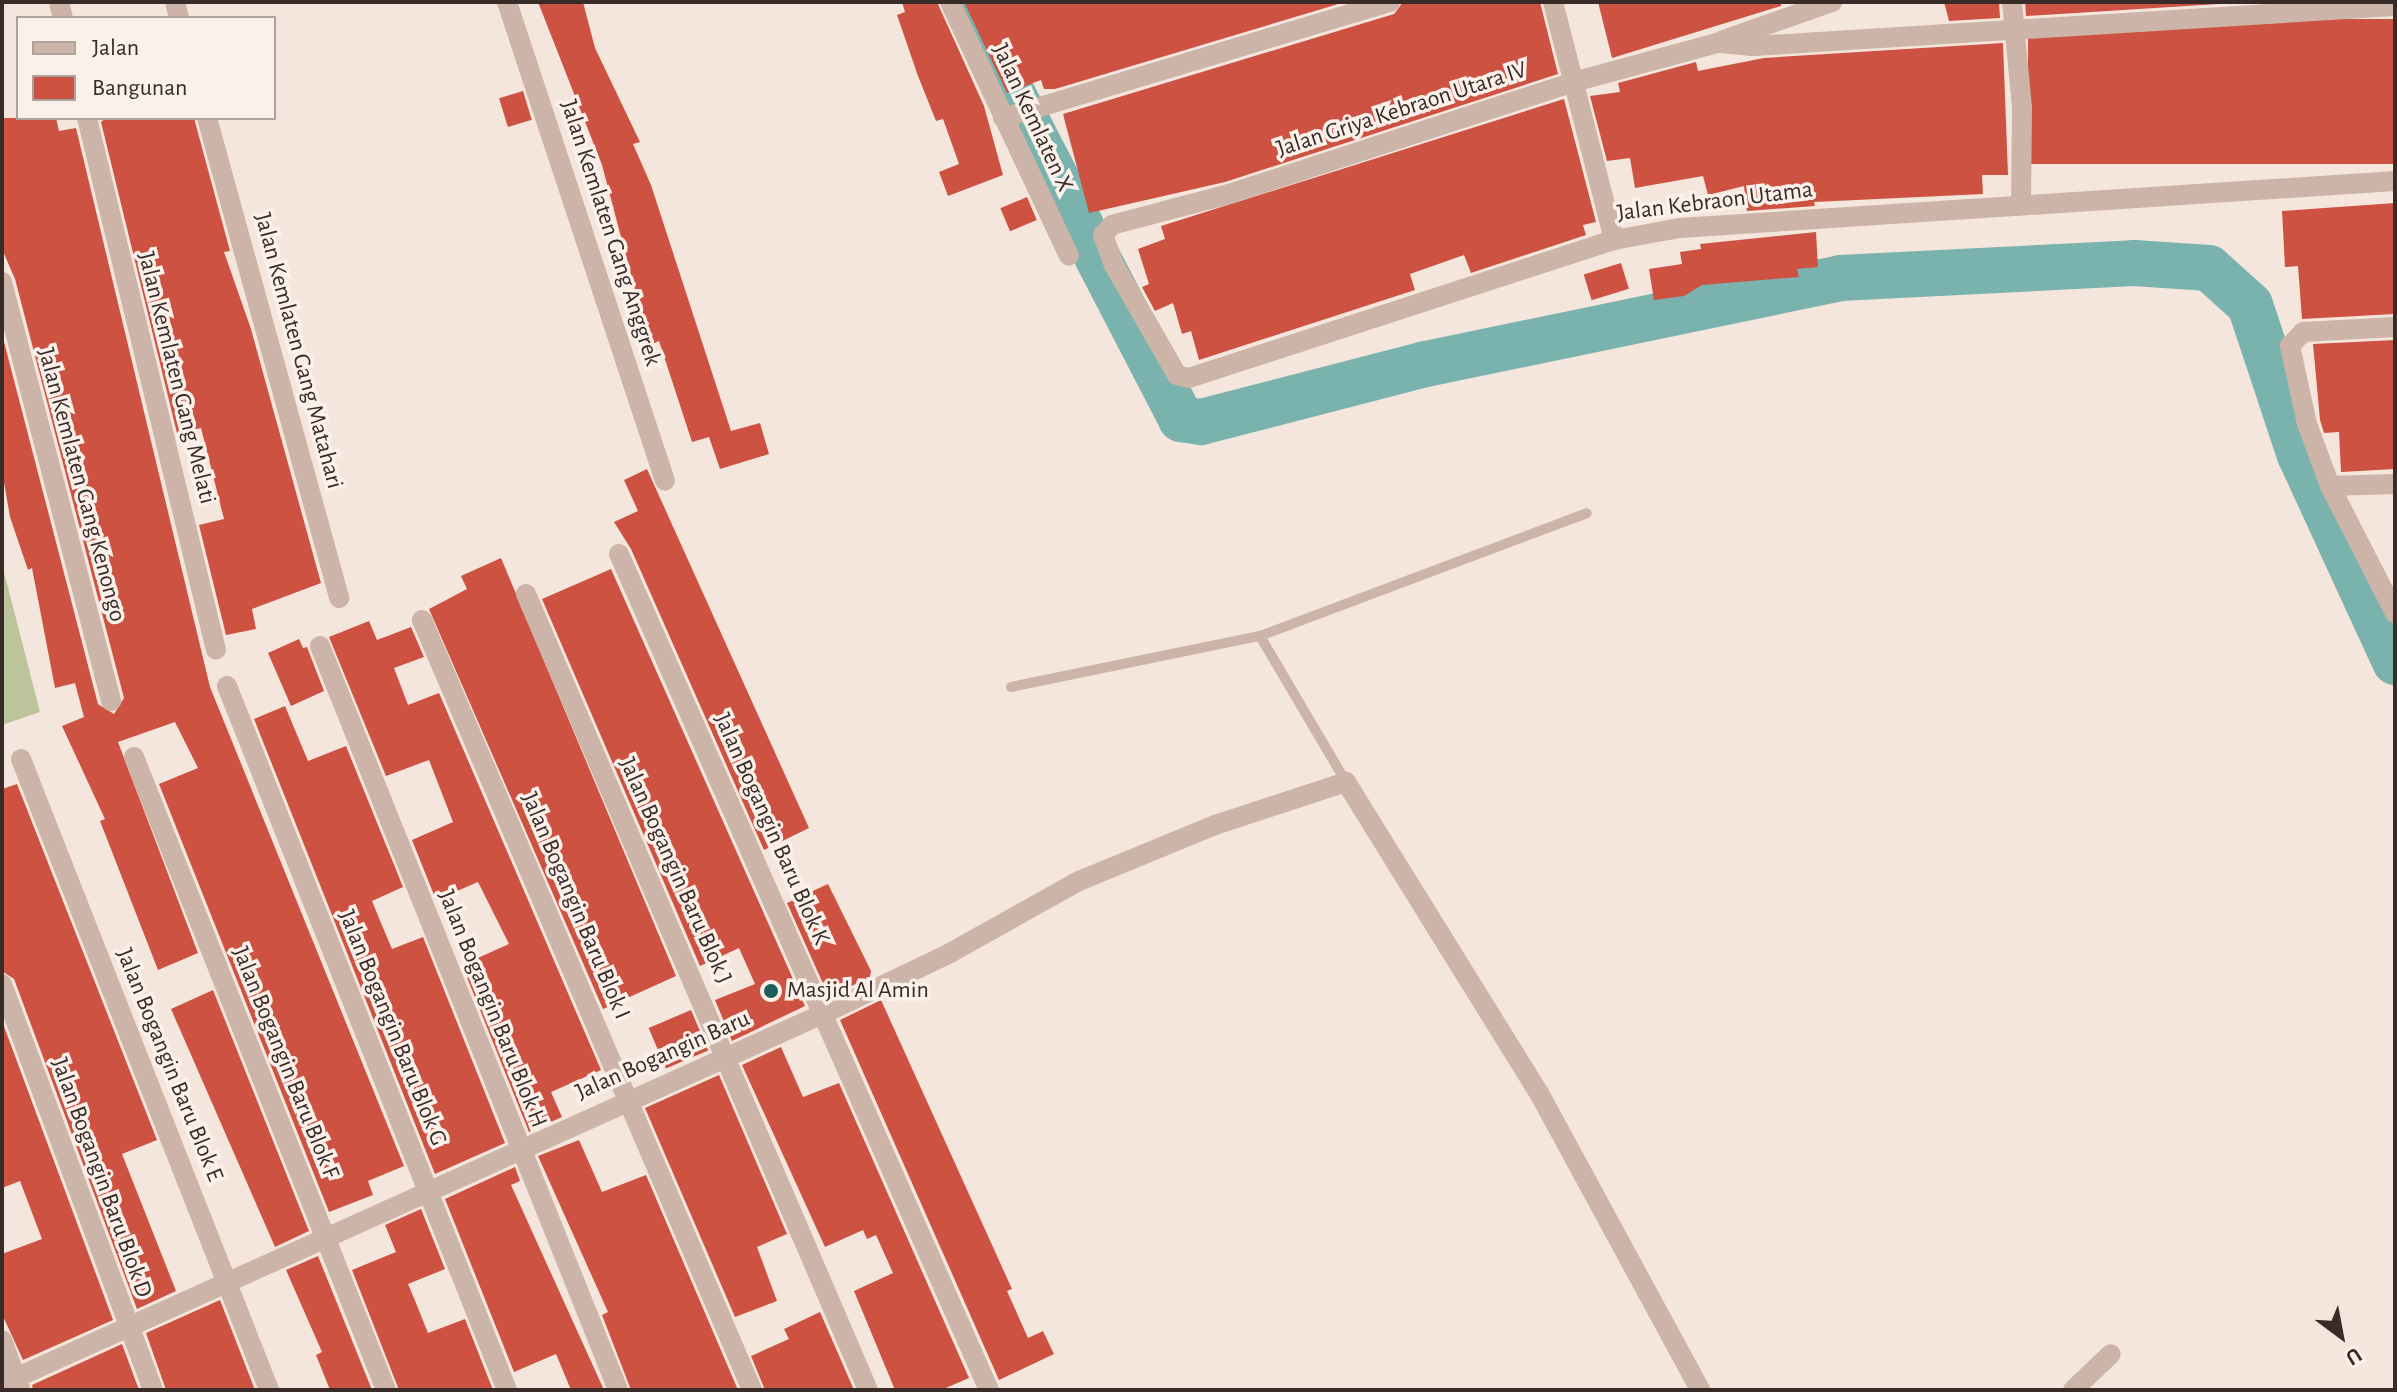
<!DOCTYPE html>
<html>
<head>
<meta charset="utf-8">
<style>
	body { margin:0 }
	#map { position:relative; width:2397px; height:1392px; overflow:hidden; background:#f4e6dd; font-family:"Alegreya Sans",sans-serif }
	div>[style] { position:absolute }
	.green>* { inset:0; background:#bcc49c }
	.river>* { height:46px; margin:-23px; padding:0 23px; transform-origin:23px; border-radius:23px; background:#7ab3ae }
	.building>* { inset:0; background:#cd5242; transform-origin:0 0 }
	.lane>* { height:10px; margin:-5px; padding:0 5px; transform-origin:5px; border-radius:5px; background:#cdb4a8 }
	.street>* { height:20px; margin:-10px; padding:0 10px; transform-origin:10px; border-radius:10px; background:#cdb4a8 }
	.dots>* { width:22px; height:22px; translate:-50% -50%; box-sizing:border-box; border:4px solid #fbf1ea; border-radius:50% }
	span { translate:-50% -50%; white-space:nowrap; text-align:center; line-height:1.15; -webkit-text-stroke:7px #fbf1ea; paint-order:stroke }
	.street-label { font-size:24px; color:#392c28 }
	.poi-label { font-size:24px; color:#392c28 }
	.left { translate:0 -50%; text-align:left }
	.frame { position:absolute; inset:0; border:4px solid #392c28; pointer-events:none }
	.legend { position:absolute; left:16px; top:16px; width:260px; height:104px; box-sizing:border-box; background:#fbf1ea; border:2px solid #ada29c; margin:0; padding:10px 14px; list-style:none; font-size:24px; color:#392c28 }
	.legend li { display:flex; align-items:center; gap:16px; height:40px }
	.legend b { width:40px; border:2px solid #ada29c }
	.north { position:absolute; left:2301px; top:1296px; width:80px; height:80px; -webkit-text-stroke:6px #fbf1ea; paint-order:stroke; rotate:148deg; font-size:22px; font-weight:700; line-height:32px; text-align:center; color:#392c28 }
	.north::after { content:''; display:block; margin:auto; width:28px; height:36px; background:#392c28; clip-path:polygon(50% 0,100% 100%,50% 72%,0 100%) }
</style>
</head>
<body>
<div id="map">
	<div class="green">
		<i style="clip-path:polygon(2px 564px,40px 712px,2px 725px)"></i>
	</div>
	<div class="river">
		<i style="left:965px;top:2px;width:470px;rotate:62.6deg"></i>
		<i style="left:1181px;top:419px;width:20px;rotate:9deg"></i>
		<i style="left:1201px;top:422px;width:232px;rotate:-14.5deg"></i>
		<i style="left:1426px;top:364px;width:423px;rotate:-11.7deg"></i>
		<i style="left:1840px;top:278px;width:294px;rotate:-2.9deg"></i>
		<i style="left:2134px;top:263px;width:75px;rotate:3.8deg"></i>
		<i style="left:2209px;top:268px;width:55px;rotate:42.1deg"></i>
		<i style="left:2250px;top:305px;width:158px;rotate:71.6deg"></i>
		<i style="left:2300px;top:455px;width:228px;rotate:65.3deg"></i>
	</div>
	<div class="building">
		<i style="clip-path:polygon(538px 2px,583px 2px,595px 48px,640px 142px,633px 144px,651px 185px,731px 431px,760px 423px,769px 454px,720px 469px,709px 437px,692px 442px,659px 341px,652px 344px,638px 301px,602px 165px)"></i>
		<i style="clip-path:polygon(902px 2px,937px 2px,984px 106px,1003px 175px,948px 196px,939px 172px,959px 164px,943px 119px,936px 121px,918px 76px,897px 15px,905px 12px)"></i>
		<i style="clip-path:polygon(964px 2px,1345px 2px,1055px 89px,1044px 89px,1041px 80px,1007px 93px)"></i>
		<i style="clip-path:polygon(1403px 2px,1540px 2px,1558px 74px,1225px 182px,1089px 213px,1063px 114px,1394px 14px)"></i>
		<i style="clip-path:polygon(1598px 2px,1781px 2px,1781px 6px,1612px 58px)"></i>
		<i style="clip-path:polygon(1944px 2px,1999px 2px,2000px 18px,1949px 21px)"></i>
		<i style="clip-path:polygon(2025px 2px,2250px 2px,2026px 16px)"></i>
		<i style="left:2395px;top:19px;width:145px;height:367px;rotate:90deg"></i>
		<i style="clip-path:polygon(2003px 43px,2008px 175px,1982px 175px,1983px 194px,1814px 202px,1815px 206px,1747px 211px,1744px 186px,1708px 195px,1703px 176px,1635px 188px,1630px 158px,1607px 161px,1590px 96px,1620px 92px,1618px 83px,1696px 62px,1698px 71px,1764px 58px)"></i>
		<i style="left:523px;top:91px;width:30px;height:25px;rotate:73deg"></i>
		<i style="clip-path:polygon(1564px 99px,1596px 222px,1583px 225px,1586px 235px,1471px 273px,1464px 255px,1410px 274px,1415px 290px,1199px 360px,1191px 331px,1182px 334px,1173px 303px,1155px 311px,1142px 287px,1149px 284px,1138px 249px,1165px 239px,1161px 226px)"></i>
		<i style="clip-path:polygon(2px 118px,56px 118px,59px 131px,76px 128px,210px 687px,404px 1166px,368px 1181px,373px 1195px,329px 1212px,159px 784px,198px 768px,175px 722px,118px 742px,198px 953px,158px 970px,100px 821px,105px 819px,62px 726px,84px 717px,75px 683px,55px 688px,32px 568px,28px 570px,10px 517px,2px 471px,2px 334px,98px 704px,114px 714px,124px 698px,15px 279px,2px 249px)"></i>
		<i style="clip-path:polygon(106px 118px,194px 118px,230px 251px,224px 252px,251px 329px,321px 583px,252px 609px,256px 629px,226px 635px,199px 525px,224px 519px,201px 428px,177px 433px,101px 122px)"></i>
		<i style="left:1027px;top:197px;width:25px;height:29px;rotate:67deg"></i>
		<i style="clip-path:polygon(2395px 203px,2395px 314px,2302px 319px,2298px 266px,2285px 267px,2282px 211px)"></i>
		<i style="clip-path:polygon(1816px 232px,1818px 267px,1797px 269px,1799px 277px,1702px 285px,1684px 296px,1654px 300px,1649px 269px,1682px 264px,1680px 252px,1701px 249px,1700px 244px)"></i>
		<i style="left:1621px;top:263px;width:27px;height:39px;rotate:73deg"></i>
		<i style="clip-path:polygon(2395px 340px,2395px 469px,2341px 472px,2339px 432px,2324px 433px,2320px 420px,2313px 344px)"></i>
		<i style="clip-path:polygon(647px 469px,809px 828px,764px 850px,631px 549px,614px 522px,638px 511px,624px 480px)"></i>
		<i style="clip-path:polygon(501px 558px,676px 976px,603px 1009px,429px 609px,467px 589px,461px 576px)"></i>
		<i style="clip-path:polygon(611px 569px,805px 1006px,732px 1041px,715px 1000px,755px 984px,739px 948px,700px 966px,542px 599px)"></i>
		<i style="clip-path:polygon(369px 621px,377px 640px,411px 627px,424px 657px,394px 668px,408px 705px,439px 693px,601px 1070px,551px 1092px,562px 1117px,529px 1132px,462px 965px,509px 944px,478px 882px,436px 900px,412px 840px,453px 822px,429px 760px,386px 776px,329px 637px)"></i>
		<i style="clip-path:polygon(299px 639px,303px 648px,307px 647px,324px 691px,291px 706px,268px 653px)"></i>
		<i style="clip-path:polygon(285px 706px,308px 761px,346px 746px,403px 887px,372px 901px,381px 923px,392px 949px,423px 937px,505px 1143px,435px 1174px,254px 719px)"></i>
		<i style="clip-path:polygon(17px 784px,157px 1140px,122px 1154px,176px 1291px,137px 1309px,14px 979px,2px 971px,2px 789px)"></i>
		<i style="clip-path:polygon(828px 884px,871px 971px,870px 977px,829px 997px,787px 903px)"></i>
		<i style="clip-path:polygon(213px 990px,309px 1231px,275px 1247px,171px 1009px)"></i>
		<i style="clip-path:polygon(881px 1000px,1012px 1289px,1007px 1291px,1028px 1338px,1043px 1331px,1054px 1354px,999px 1380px,840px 1020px)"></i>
		<i style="left:691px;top:1010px;width:44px;height:46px;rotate:67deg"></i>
		<i style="clip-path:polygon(2px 1021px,113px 1320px,23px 1360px,2px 1314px,2px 1254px,42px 1239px,20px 1181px,2px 1188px)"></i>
		<i style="clip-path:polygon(781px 1047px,803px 1097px,839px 1083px,969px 1378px,941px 1390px,895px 1390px,854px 1291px,893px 1273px,876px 1235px,867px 1239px,863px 1230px,825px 1247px,742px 1065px)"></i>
		<i style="clip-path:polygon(719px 1075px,787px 1234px,757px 1247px,777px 1301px,735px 1317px,645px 1108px)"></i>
		<i style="clip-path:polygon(579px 1140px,602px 1192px,646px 1175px,738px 1390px,631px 1390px,602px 1315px,608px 1312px,538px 1156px)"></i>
		<i style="clip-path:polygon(515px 1167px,520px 1181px,511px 1185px,604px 1390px,571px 1390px,556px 1354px,514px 1372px,445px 1199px)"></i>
		<i style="clip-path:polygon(421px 1209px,445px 1269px,408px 1284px,416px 1303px,428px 1333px,465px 1319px,493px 1390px,399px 1390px,352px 1270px,396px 1252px,385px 1225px)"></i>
		<i style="clip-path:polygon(318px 1256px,372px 1390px,330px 1390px,316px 1355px,322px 1352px,286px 1270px)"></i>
		<i style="clip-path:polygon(220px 1300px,255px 1390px,166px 1390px,146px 1333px)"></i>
		<i style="clip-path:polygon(820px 1312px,854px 1390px,765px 1390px,751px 1356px,789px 1339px,784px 1329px)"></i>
		<i style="clip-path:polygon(122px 1344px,139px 1390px,33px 1390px,32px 1385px)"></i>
	</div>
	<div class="lane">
		<i style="left:1260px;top:636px;width:169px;rotate:59.5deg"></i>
		<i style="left:1011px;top:687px;width:254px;rotate:-11.6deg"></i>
		<i style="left:1260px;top:636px;width:349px;rotate:-20.6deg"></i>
	</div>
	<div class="street">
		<i style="left:59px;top:2px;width:16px;rotate:76deg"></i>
		<i style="left:175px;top:2px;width:16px;rotate:76deg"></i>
		<i style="left:507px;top:2px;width:504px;rotate:71.74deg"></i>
		<i style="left:950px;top:2px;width:280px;rotate:64.9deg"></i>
		<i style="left:1553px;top:2px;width:246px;rotate:75.6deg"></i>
		<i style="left:2012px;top:2px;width:106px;rotate:84.6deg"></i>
		<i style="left:2022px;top:108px;width:94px;rotate:90.6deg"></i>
		<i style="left:2395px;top:6px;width:643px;rotate:176.43deg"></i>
		<i style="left:1753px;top:46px;width:36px;rotate:-175deg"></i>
		<i style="left:1717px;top:43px;width:145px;rotate:164.8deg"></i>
		<i style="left:1577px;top:81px;width:366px;rotate:162deg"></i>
		<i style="left:1229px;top:194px;width:121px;rotate:165.2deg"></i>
		<i style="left:1112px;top:225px;width:13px;rotate:132deg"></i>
		<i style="left:1103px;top:235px;width:32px;rotate:70deg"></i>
		<i style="left:1114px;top:265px;width:127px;rotate:60.2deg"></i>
		<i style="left:1177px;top:375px;width:12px;rotate:14deg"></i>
		<i style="left:1189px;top:378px;width:447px;rotate:-18deg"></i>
		<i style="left:1614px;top:240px;width:67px;rotate:-10.3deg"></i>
		<i style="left:1680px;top:228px;width:717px;rotate:-3.76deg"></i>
		<i style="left:1721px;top:41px;width:118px;rotate:-19.4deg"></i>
		<i style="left:87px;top:118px;width:547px;rotate:76.37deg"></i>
		<i style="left:207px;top:118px;width:498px;rotate:74.6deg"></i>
		<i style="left:1003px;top:118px;width:404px;rotate:-16.7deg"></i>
		<i style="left:2px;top:282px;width:433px;rotate:75.4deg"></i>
		<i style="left:2395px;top:327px;width:92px;rotate:176.9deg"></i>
		<i style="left:2303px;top:332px;width:19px;rotate:133deg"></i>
		<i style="left:2290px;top:346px;width:80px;rotate:77.7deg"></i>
		<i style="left:2307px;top:424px;width:66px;rotate:69.6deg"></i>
		<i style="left:2330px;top:486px;width:143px;rotate:62.9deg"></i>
		<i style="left:2330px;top:486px;width:65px;rotate:-1.8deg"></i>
		<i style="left:619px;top:554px;width:914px;rotate:66.13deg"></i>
		<i style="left:526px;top:594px;width:866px;rotate:66.75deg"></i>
		<i style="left:422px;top:620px;width:838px;rotate:66.8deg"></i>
		<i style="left:320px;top:646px;width:801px;rotate:68.17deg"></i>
		<i style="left:227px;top:686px;width:758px;rotate:68.31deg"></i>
		<i style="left:134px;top:757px;width:681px;rotate:68.29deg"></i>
		<i style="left:21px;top:759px;width:678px;rotate:68.54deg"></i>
		<i style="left:2px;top:984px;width:433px;rotate:69.6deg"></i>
		<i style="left:2px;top:1340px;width:52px;rotate:69.8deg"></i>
		<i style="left:2px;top:1384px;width:903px;rotate:-24.27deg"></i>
		<i style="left:825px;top:1013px;width:139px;rotate:-25.6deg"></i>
		<i style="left:950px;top:953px;width:148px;rotate:-29.2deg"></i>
		<i style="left:1079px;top:881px;width:147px;rotate:-22.4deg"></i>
		<i style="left:1215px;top:825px;width:138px;rotate:-18.2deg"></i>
		<i style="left:1346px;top:782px;width:366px;rotate:58.2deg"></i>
		<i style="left:1539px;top:1093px;width:338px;rotate:61.5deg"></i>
		<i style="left:2073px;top:1390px;width:52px;rotate:-43.5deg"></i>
	</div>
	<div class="dots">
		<i style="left:771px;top:991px;background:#1b5d59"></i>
	</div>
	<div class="street-label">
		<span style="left:1402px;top:110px;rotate:-18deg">Jalan Griya Kebraon Utara IV</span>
		<span style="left:1032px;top:118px;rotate:65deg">Jalan Kemlaten X</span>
		<span style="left:1715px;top:202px;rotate:-7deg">Jalan Kebraon Utama</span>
		<span style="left:610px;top:233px;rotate:72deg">Jalan Kemlaten Gang Anggrek</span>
		<span style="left:298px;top:351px;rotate:75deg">Jalan Kemlaten Gang Matahari</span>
		<span style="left:176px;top:378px;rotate:76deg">Jalan Kemlaten Gang Melati</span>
		<span style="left:81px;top:485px;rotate:75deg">Jalan Kemlaten Gang Kenongo</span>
		<span style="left:771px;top:829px;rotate:66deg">Jalan Bogangin Baru Blok K</span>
		<span style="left:675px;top:871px;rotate:66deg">Jalan Bogangin Baru Blok J</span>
		<span style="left:575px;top:906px;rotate:67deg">Jalan Bogangin Baru Blok I</span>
		<span style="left:492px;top:1009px;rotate:68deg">Jalan Bogangin Baru Blok H</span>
		<span style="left:392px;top:1028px;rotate:68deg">Jalan Bogangin Baru Blok G</span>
		<span style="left:663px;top:1056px;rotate:-24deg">Jalan Bogangin Baru</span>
		<span style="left:285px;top:1063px;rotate:68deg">Jalan Bogangin Baru Blok F</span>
		<span style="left:169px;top:1065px;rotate:68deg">Jalan Bogangin Baru Blok E</span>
		<span style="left:101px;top:1178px;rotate:70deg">Jalan Bogangin Baru Blok D</span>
	</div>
	<div class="poi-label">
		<span class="left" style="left:787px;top:991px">Masjid Al Amin</span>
	</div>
	<div class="frame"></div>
	<ul class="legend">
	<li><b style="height:10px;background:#cdb4a8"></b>Jalan</li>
	<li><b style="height:22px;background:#cd5242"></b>Bangunan</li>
	</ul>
	<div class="north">U</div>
</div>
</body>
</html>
